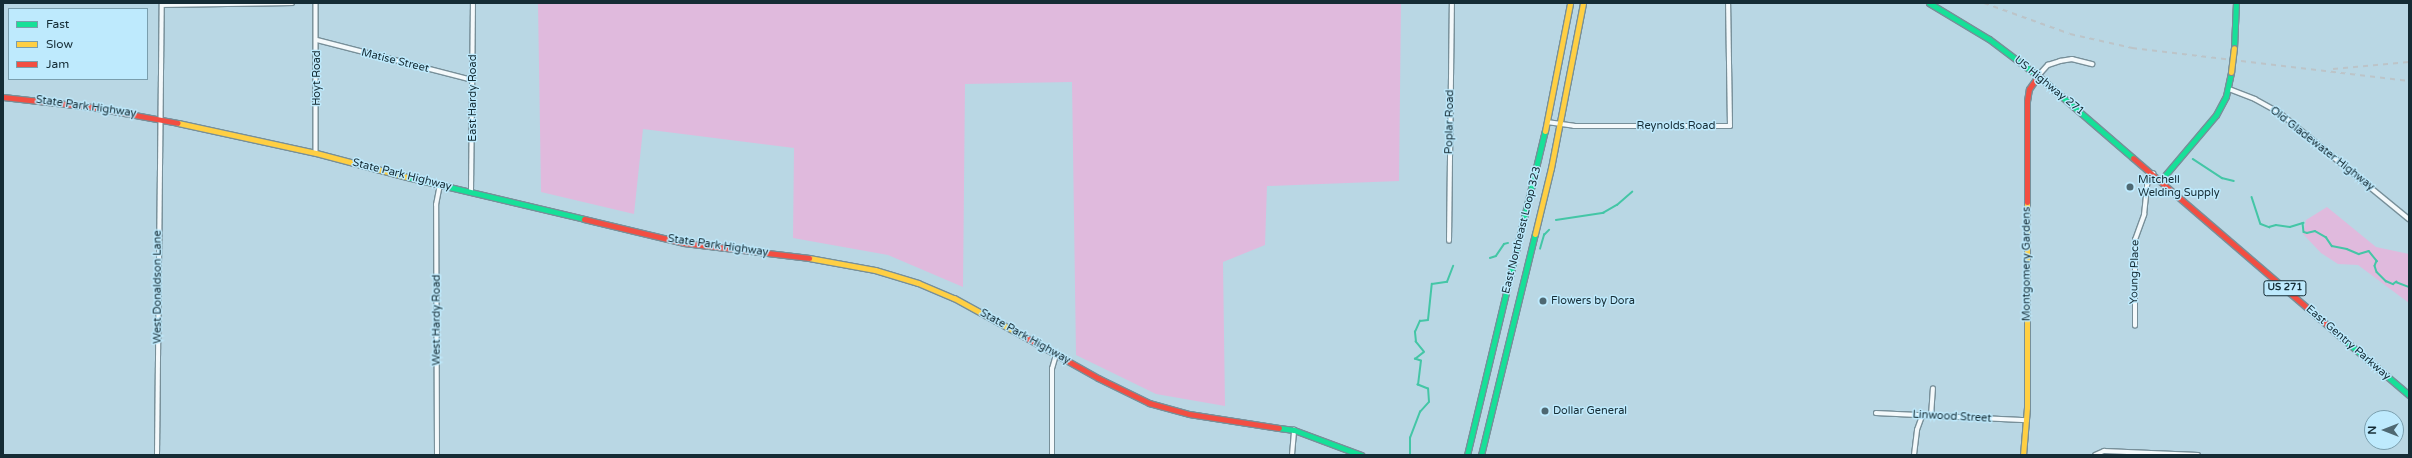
<!DOCTYPE html>
<html>
<head>
<meta charset="utf-8">
<style>
	body { margin:0 }
	#map { position:relative; width:2412px; height:458px; overflow:hidden; background:#b9d7e4; font-family:"Varela Round",sans-serif }
	div>[style] { position:absolute }
	.green>* { inset:0; background:#e0badd }
	.stream>* { height:1.5px; margin:-0.75px; padding:0 0.75px; transform-origin:0.75px; border-radius:0.75px; background:#44c6a6 }
	.roads { filter:drop-shadow(1px 0 #778f99) drop-shadow(-1px 0 #778f99) drop-shadow(0 1px #778f99) drop-shadow(0 -1px #778f99) }
	.street>* { height:3.5px; margin:-1.75px; padding:0 1.75px; transform-origin:1.75px; border-radius:1.75px; background:#f4f9fb }
	.fast>* { height:5px; margin:-2.5px; padding:0 2.5px; transform-origin:2.5px; border-radius:2.5px; background:#16e098 }
	.slow>* { height:5px; margin:-2.5px; padding:0 2.5px; transform-origin:2.5px; border-radius:2.5px; background:#ffcf43 }
	.jam>* { height:5px; margin:-2.5px; padding:0 2.5px; transform-origin:2.5px; border-radius:2.5px; background:#f24e42 }
	.rail>* { height:1.5px; margin-top:-0.75px; transform-origin:0; background:repeating-linear-gradient(90deg,#bcc4c8 0 5px,transparent 0 10px) }
	.bridges { filter:drop-shadow(1px 0 #778f99) drop-shadow(-1px 0 #778f99) drop-shadow(0 1px #778f99) drop-shadow(0 -1px #778f99) }
	.slow-bridge>* { height:5px; margin:-2.5px; padding:0 2.5px; transform-origin:2.5px; border-radius:2.5px; background:#ffcf43 }
	.dots>* { width:11px; height:11px; translate:-50% -50%; box-sizing:border-box; border:2px solid #beeafd; border-radius:50% }
	span { translate:-50% -50%; white-space:nowrap; text-align:center; line-height:1.15; -webkit-text-stroke:3px #beeafd; paint-order:stroke }
	.shield-label span { padding:1px 3px; background:#beeafd; border:1px solid; border-radius:3px; -webkit-text-stroke-width:0 }
	.shield-label { font-size:10px; color:#152c35; font-weight:700 }
	.street-label { font-size:11px; color:#152c35 }
	.poi-label { font-size:11px; color:#152c35 }
	.left { translate:0 -50%; text-align:left }
	.frame { position:absolute; inset:0; border:4px solid #152c35; pointer-events:none }
	.legend { position:absolute; left:8px; top:8px; width:140px; height:72px; box-sizing:border-box; background:#beeafd; border:1px solid #7a9ead; margin:0; padding:5px 7px; list-style:none; font-size:12px; color:#152c35 }
	.legend li { display:flex; align-items:center; gap:8px; height:20px }
	.legend b { width:20px; border:1px solid #7a9ead }
	.north { position:absolute; left:2364px; top:410px; width:40px; height:40px; box-sizing:border-box; background:#beeafd; border:1px solid #7a9ead; border-radius:50%; rotate:270deg; font-size:11px; font-weight:700; line-height:16px; text-align:center; color:#152c35 }
	.north::after { content:''; display:block; margin:auto; width:14px; height:18px; background:#4e6872; clip-path:polygon(50% 0,100% 100%,50% 72%,0 100%) }
</style>
</head>
<body>
<div id="map">
	<div class="green">
		<i style="clip-path:polygon(538px 3px,1401px 3px,1399px 181px,1267px 186px,1265px 245px,1223px 262px,1225px 406px,1156px 394px,1076px 355px,1072px 82px,965px 84px,963px 287px,888px 255px,793px 238px,794px 148px,643px 129px,634px 214px,541px 192px)"></i>
		<i style="clip-path:polygon(2327px 207px,2376px 247px,2409px 254px,2409px 303px,2358px 265px,2338px 264px,2321px 253px,2303px 234px,2306px 220px)"></i>
	</div>
	<div class="stream">
		<i style="left:2193px;top:159px;width:35px;rotate:33deg"></i>
		<i style="left:2222px;top:178px;width:12px;rotate:14deg"></i>
		<i style="left:2252px;top:197px;width:28px;rotate:72deg"></i>
		<i style="left:2261px;top:224px;width:9px;rotate:21deg"></i>
		<i style="left:2269px;top:227px;width:7px;rotate:-16deg"></i>
		<i style="left:2276px;top:225px;width:14px;rotate:8deg"></i>
		<i style="left:2290px;top:227px;width:14px;rotate:-17deg"></i>
		<i style="left:2303px;top:223px;width:9px;rotate:84deg"></i>
		<i style="left:2304px;top:232px;width:3px;rotate:18deg"></i>
		<i style="left:2307px;top:233px;width:8px;rotate:-14deg"></i>
		<i style="left:2315px;top:231px;width:13px;rotate:29deg"></i>
		<i style="left:2326px;top:237px;width:11px;rotate:56deg"></i>
		<i style="left:2332px;top:246px;width:15px;rotate:11deg"></i>
		<i style="left:2347px;top:249px;width:13px;rotate:23deg"></i>
		<i style="left:2359px;top:254px;width:10px;rotate:-17deg"></i>
		<i style="left:2369px;top:251px;width:13px;rotate:51deg"></i>
		<i style="left:2377px;top:261px;width:5px;rotate:112deg"></i>
		<i style="left:2375px;top:266px;width:6px;rotate:72deg"></i>
		<i style="left:2377px;top:272px;width:13px;rotate:45deg"></i>
		<i style="left:2386px;top:281px;width:8px;rotate:23deg"></i>
		<i style="left:2393px;top:284px;width:4px;rotate:-34deg"></i>
		<i style="left:2396px;top:282px;width:14px;rotate:21deg"></i>
		<i style="left:1556px;top:220px;width:48px;rotate:-8.5deg"></i>
		<i style="left:1603px;top:213px;width:16px;rotate:-30deg"></i>
		<i style="left:1617px;top:205px;width:20px;rotate:-41deg"></i>
		<i style="left:1540px;top:249px;width:15px;rotate:-74deg"></i>
		<i style="left:1544px;top:235px;width:7px;rotate:-45deg"></i>
		<i style="left:1490px;top:258px;width:6px;rotate:-18deg"></i>
		<i style="left:1496px;top:256px;width:14px;rotate:-56deg"></i>
		<i style="left:1504px;top:244px;width:4px;rotate:-14deg"></i>
		<i style="left:1410px;top:455px;width:17px;rotate:-90deg"></i>
		<i style="left:1410px;top:438px;width:28px;rotate:-69deg"></i>
		<i style="left:1420px;top:412px;width:13px;rotate:-48deg"></i>
		<i style="left:1429px;top:402px;width:13px;rotate:-94deg"></i>
		<i style="left:1428px;top:389px;width:11px;rotate:-158deg"></i>
		<i style="left:1418px;top:385px;width:24px;rotate:-83deg"></i>
		<i style="left:1421px;top:361px;width:6px;rotate:-162deg"></i>
		<i style="left:1415px;top:359px;width:11px;rotate:-38deg"></i>
		<i style="left:1424px;top:352px;width:13px;rotate:-129deg"></i>
		<i style="left:1416px;top:342px;width:10px;rotate:-96deg"></i>
		<i style="left:1415px;top:332px;width:12px;rotate:-66deg"></i>
		<i style="left:1420px;top:321px;width:8px;rotate:-7deg"></i>
		<i style="left:1428px;top:320px;width:36px;rotate:-84deg"></i>
		<i style="left:1432px;top:284px;width:15px;rotate:-8deg"></i>
		<i style="left:1447px;top:282px;width:17px;rotate:-69deg"></i>
	</div>
	<div class="roads">
		<div class="street">
			<i style="left:316px;top:3px;width:150px;rotate:90deg"></i>
			<i style="left:162px;top:5px;width:130px;rotate:-0.9deg"></i>
			<i style="left:317px;top:40px;width:161px;rotate:14.4deg"></i>
			<i style="left:2038px;top:76px;width:15px;rotate:-48deg"></i>
			<i style="left:2048px;top:65px;width:13px;rotate:-18deg"></i>
			<i style="left:2060px;top:61px;width:12px;rotate:-9deg"></i>
			<i style="left:2072px;top:59px;width:21px;rotate:14deg"></i>
			<i style="left:2229px;top:89px;width:28px;rotate:21deg"></i>
			<i style="left:2255px;top:99px;width:29px;rotate:29deg"></i>
			<i style="left:2280px;top:113px;width:167px;rotate:39.4deg"></i>
			<i style="left:1547px;top:122px;width:27px;rotate:8deg"></i>
			<i style="left:1574px;top:126px;width:156px"></i>
			<i style="left:1730px;top:126px;width:123px;rotate:-90.9deg"></i>
			<i style="left:471px;top:192px;width:189px;rotate:-89.4deg"></i>
			<i style="left:1449px;top:241px;width:238px;rotate:-89.3deg"></i>
			<i style="left:2135px;top:326px;width:86px;rotate:-90deg"></i>
			<i style="left:2135px;top:240px;width:27px;rotate:-70deg"></i>
			<i style="left:2144px;top:215px;width:31px;rotate:-84deg"></i>
			<i style="left:2147px;top:184px;width:12px;rotate:-59deg"></i>
			<i style="left:1876px;top:413px;width:151px;rotate:2.7deg"></i>
			<i style="left:1931px;top:416px;width:27px;rotate:-86deg"></i>
			<i style="left:157px;top:455px;width:452px;rotate:-89.4deg"></i>
			<i style="left:437px;top:455px;width:250px;rotate:-90.2deg"></i>
			<i style="left:436px;top:205px;width:20px;rotate:-79deg"></i>
			<i style="left:1052px;top:455px;width:86px;rotate:-90deg"></i>
			<i style="left:1052px;top:369px;width:15px;rotate:-74deg"></i>
			<i style="left:1292px;top:455px;width:25px;rotate:-85deg"></i>
			<i style="left:1914px;top:455px;width:25px;rotate:-83deg"></i>
			<i style="left:1917px;top:430px;width:15px;rotate:-70deg"></i>
			<i style="left:2095px;top:455px;width:10px;rotate:-24deg"></i>
			<i style="left:2104px;top:451px;width:94px;rotate:2.4deg"></i>
		</div>
		<div class="fast">
			<i style="left:1929px;top:3px;width:70px;rotate:31deg"></i>
			<i style="left:1989px;top:39px;width:61px;rotate:37.1deg"></i>
			<i style="left:2038px;top:76px;width:125px;rotate:40.8deg"></i>
			<i style="left:2234px;top:48px;width:45px;rotate:-87.5deg"></i>
			<i style="left:407px;top:177px;width:182px;rotate:13.3deg"></i>
			<i style="left:2161px;top:180px;width:85px;rotate:-49.8deg"></i>
			<i style="left:2216px;top:115px;width:21px;rotate:-62deg"></i>
			<i style="left:2226px;top:96px;width:25px;rotate:-78deg"></i>
			<i style="left:2335px;top:332px;width:97px;rotate:40.4deg"></i>
			<i style="left:1279px;top:428px;width:15px;rotate:8deg"></i>
			<i style="left:1294px;top:430px;width:72px;rotate:20.5deg"></i>
			<i style="left:1467px;top:455px;width:333px;rotate:-76.5deg"></i>
			<i style="left:1481px;top:455px;width:228px;rotate:-76.3deg"></i>
		</div>
		<div class="slow">
			<i style="left:178px;top:123px;width:141px;rotate:12.3deg"></i>
			<i style="left:316px;top:153px;width:94px;rotate:14.8deg"></i>
			<i style="left:1545px;top:131px;width:130px;rotate:-78.9deg"></i>
			<i style="left:1535px;top:234px;width:68px;rotate:-76.4deg"></i>
			<i style="left:1551px;top:168px;width:168px;rotate:-79deg"></i>
			<i style="left:809px;top:258px;width:67px;rotate:10.3deg"></i>
			<i style="left:875px;top:270px;width:45px;rotate:16.8deg"></i>
			<i style="left:918px;top:283px;width:39px;rotate:23deg"></i>
			<i style="left:954px;top:298px;width:81px;rotate:28.8deg"></i>
			<i style="left:2023px;top:455px;width:48px;rotate:-85.2deg"></i>
			<i style="left:2027px;top:407px;width:205px;rotate:-90deg"></i>
		</div>
		<div class="jam">
			<i style="left:3px;top:97px;width:89px;rotate:6.5deg"></i>
			<i style="left:91px;top:107px;width:88px;rotate:10.4deg"></i>
			<i style="left:2133px;top:158px;width:267px;rotate:40.7deg"></i>
			<i style="left:2027px;top:202px;width:101px;rotate:-90deg"></i>
			<i style="left:2027px;top:101px;width:12px;rotate:-81deg"></i>
			<i style="left:2029px;top:89px;width:16px;rotate:-55deg"></i>
			<i style="left:584px;top:219px;width:103px;rotate:13.5deg"></i>
			<i style="left:684px;top:243px;width:126px;rotate:6.8deg"></i>
			<i style="left:1025px;top:337px;width:84px;rotate:29.3deg"></i>
			<i style="left:1098px;top:378px;width:57px;rotate:26.1deg"></i>
			<i style="left:1149px;top:403px;width:41px;rotate:15.4deg"></i>
			<i style="left:1189px;top:414px;width:91px;rotate:8.8deg"></i>
		</div>
	</div>
	<div class="rail">
		<i style="left:1984px;top:3px;width:91px;rotate:19.8deg"></i>
		<i style="left:2070px;top:34px;width:64px;rotate:12.7deg"></i>
		<i style="left:2132px;top:48px;width:279px;rotate:6.8deg"></i>
		<i style="left:2333px;top:69px;width:76px;rotate:-5.3deg"></i>
	</div>
	<div class="bridges">
		<div class="slow-bridge">
			<i style="left:2231px;top:72px;width:24px;rotate:-83deg"></i>
		</div>
	</div>
	<div class="dots">
		<i style="left:2130px;top:187px;background:#4e6872"></i>
		<i style="left:1543px;top:301px;background:#4e6872"></i>
		<i style="left:1545px;top:411px;background:#4e6872"></i>
	</div>
	<div class="shield-label">
		<span style="left:2285px;top:288px">US 271</span>
	</div>
	<div class="street-label">
		<span style="left:395px;top:61px;rotate:14deg">Matise Street</span>
		<span style="left:317px;top:78px;rotate:-90deg">Hoyt Road</span>
		<span style="left:2049px;top:86px;rotate:39deg">US Highway 271</span>
		<span style="left:473px;top:98px;rotate:-90deg">East Hardy Road</span>
		<span style="left:86px;top:107px;rotate:8deg">State Park Highway</span>
		<span style="left:1450px;top:122px;rotate:-89deg">Poplar Road</span>
		<span style="left:1676px;top:126px">Reynolds Road</span>
		<span style="left:2322px;top:149px;rotate:38deg">Old Gladewater Highway</span>
		<span style="left:402px;top:175px;rotate:14deg">State Park Highway</span>
		<span style="left:1522px;top:230px;rotate:-76deg">East Northeast Loop 323</span>
		<span style="left:718px;top:246px;rotate:8deg">State Park Highway</span>
		<span style="left:2027px;top:264px;rotate:-90deg">Montgomery Gardens</span>
		<span style="left:2135px;top:272px;rotate:-89deg">Young Place</span>
		<span style="left:158px;top:287px;rotate:-90deg">West Donaldson Lane</span>
		<span style="left:437px;top:320px;rotate:-90deg">West Hardy Road</span>
		<span style="left:1025px;top:337px;rotate:29deg">State Park Highway</span>
		<span style="left:2348px;top:343px;rotate:41deg">East Gentry Parkway</span>
		<span style="left:1952px;top:417px;rotate:3deg">Linwood Street</span>
	</div>
	<div class="poi-label">
		<span class="left" style="left:2138px;top:187px">Mitchell<br>Welding Supply</span>
		<span class="left" style="left:1551px;top:301px">Flowers by Dora</span>
		<span class="left" style="left:1553px;top:411px">Dollar General</span>
	</div>
	<div class="frame"></div>
	<ul class="legend">
	<li><b style="height:5px;background:#16e098"></b>Fast</li>
	<li><b style="height:5px;background:#ffcf43"></b>Slow</li>
	<li><b style="height:5px;background:#f24e42"></b>Jam</li>
	</ul>
	<div class="north">N</div>
</div>
</body>
</html>
